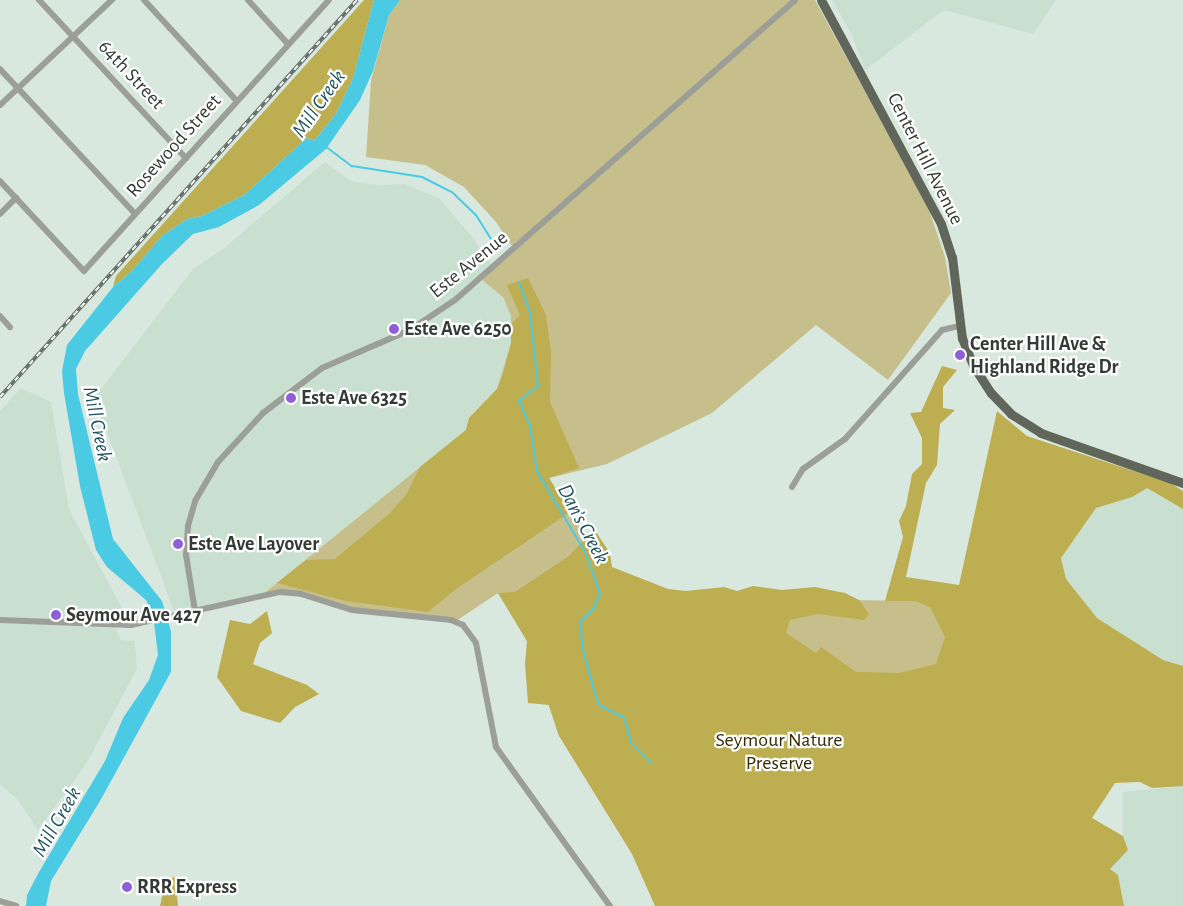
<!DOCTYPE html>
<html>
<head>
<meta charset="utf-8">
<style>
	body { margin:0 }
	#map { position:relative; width:1183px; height:906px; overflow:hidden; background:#d8e8de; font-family:"Alegreya Sans",sans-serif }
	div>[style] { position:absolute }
	.built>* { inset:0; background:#c9e0d1 }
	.green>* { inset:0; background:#c7bf8b }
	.forest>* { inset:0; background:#bcae51 }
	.water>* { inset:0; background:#4bcae4 }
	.stream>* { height:2px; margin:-1px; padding:0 1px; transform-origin:1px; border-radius:1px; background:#4bcae4 }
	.minor>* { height:6px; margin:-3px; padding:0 3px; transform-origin:3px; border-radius:3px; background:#9b9f98 }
	.major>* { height:9px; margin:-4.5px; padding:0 4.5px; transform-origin:4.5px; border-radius:4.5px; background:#61665b }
	.rail>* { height:4px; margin-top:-2px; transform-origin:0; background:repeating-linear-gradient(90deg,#fff 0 5.5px,#606964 0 11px); box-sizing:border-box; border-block:1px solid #606964 }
	.dots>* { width:14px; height:14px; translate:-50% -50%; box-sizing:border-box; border:2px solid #fff; border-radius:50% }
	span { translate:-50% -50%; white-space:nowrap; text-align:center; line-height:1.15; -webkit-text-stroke:4.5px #fff; paint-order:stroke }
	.street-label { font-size:20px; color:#343b37 }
	.poi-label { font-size:20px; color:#343b37; font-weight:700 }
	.left { translate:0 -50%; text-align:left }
	.park-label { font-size:20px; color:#332d04 }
	.water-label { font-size:21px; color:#1e535e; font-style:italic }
</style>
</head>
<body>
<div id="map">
	<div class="built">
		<i style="clip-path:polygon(832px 0,1056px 0,1033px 34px,944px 10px,865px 70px,852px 35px)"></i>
		<i style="clip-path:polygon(325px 162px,351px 181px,378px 185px,405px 184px,440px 199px,473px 238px,493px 268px,489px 285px,503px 297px,511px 316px,511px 343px,503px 374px,497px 389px,469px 418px,466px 430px,262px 595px,176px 616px,94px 398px,193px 269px,223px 249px)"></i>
		<i style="clip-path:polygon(21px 388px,51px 402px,69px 509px,131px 625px,116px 627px,120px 640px,134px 641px,136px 653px,137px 669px,86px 764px,38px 830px,18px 800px,0 784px,0 411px)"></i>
		<i style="clip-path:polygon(1147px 488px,1183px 509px,1183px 666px,1163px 660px,1097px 618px,1066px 579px,1061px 558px,1096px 508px,1132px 497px)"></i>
		<i style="clip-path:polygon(1183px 786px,1183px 906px,1124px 906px,1118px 875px,1109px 869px,1128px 850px,1123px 836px,1123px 792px)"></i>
	</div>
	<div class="green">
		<i style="clip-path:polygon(400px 0,815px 0,928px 207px,945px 257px,951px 293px,888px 380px,816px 325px,712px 413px,607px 464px,549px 478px,623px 598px,1041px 602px,1183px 753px,559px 736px,527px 641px,498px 593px,456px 621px,378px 614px,301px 594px,262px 595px,466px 430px,469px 418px,497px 389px,511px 343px,511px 316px,503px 297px,481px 279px,514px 249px,496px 222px,464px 187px,425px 165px,366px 157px,371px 80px,389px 15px)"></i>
	</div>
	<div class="forest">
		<i style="clip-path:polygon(364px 0,374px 0,353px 78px,336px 114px,314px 141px,307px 138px,244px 195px,202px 216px,187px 219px,162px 236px,132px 271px,113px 287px,116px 276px)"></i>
		<i style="clip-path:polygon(528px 278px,546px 315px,551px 352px,550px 402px,579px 468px,549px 478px,570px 512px,456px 589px,428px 612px,346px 601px,277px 583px,306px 560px,335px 559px,390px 513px,406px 495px,420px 467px,466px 430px,469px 418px,497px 389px,503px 374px,511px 343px,511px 324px,520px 315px,507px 285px)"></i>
		<i style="clip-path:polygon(942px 366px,957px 370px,943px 387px,943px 408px,955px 410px,940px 424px,937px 465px,926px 483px,906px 577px,959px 585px,997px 411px,1027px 436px,1170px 483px,1183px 491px,1183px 509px,1147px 488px,1132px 497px,1096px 508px,1061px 558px,1066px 579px,1097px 618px,1163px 660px,1183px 666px,1183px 786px,1152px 788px,1140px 782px,1115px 783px,1092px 818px,1123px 836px,1128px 850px,1110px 869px,1118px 875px,1124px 906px,655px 906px,632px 854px,559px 736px,549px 705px,528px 703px,525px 664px,527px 641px,498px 593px,515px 592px,569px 556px,594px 529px,610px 553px,612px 567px,668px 589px,686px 591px,724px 587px,737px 591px,753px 586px,782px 590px,815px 587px,845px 593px,859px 600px,869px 614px,864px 620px,818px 614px,790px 620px,786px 633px,816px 653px,821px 647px,856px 672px,899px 673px,936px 664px,945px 637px,930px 607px,915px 601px,885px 601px,903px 537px,899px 521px,906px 506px,912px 474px,922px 464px,922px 438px,910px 413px,921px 412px)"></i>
		<i style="clip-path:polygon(267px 611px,272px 633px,260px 643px,253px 664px,307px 685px,319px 694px,295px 707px,280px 723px,241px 711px,217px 677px,230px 620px,250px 624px)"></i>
		<i style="clip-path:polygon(175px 876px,178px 906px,160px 906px,165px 884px)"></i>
	</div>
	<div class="water">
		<i style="clip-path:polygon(374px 0,400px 0,389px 15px,373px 71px,360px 100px,326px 149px,259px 205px,219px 227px,193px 234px,162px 264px,85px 351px,76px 369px,78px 394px,113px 539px,162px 601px,171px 631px,171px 672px,100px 801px,51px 881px,46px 906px,26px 906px,27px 895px,39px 872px,105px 761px,123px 718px,149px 680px,158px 655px,153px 614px,146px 600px,107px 567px,96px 550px,80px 486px,64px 393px,62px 371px,67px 345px,113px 287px,132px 271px,162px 236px,187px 219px,202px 216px,244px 195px,307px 138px,314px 141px,336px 114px,353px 78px)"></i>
	</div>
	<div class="stream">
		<i style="left:325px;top:146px;width:34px;rotate:37deg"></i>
		<i style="left:352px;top:166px;width:71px;rotate:8.9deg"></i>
		<i style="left:422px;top:177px;width:34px;rotate:27deg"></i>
		<i style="left:452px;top:192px;width:33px;rotate:44deg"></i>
		<i style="left:476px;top:215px;width:28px;rotate:58deg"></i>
		<i style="left:519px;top:282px;width:33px;rotate:70deg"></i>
		<i style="left:530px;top:313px;width:73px;rotate:83.7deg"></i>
		<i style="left:538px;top:386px;width:24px;rotate:142deg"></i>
		<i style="left:519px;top:401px;width:27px;rotate:66deg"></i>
		<i style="left:530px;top:426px;width:46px;rotate:81.2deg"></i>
		<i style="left:537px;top:471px;width:94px;rotate:59.3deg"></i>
		<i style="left:585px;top:552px;width:44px;rotate:69.9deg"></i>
		<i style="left:600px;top:593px;width:16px;rotate:112deg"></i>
		<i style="left:594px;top:608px;width:20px;rotate:135deg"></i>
		<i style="left:580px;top:622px;width:27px;rotate:84deg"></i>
		<i style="left:583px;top:649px;width:39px;rotate:75deg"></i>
		<i style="left:593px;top:687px;width:19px;rotate:72deg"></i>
		<i style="left:599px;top:705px;width:28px;rotate:27deg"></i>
		<i style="left:624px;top:718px;width:27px;rotate:73deg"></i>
		<i style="left:632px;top:744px;width:27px;rotate:45deg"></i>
	</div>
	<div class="minor">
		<i style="left:39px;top:0;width:216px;rotate:47.1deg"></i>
		<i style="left:144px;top:0;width:137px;rotate:47.4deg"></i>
		<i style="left:248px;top:0;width:59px;rotate:47.7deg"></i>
		<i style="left:0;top:69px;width:198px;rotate:47deg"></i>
		<i style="left:0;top:105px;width:154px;rotate:-43.2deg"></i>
		<i style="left:0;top:181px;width:123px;rotate:47deg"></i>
		<i style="left:84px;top:271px;width:365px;rotate:-47.9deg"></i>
		<i style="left:0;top:214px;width:23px;rotate:-45deg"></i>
		<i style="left:0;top:316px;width:15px;rotate:48deg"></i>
		<i style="left:792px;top:487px;width:21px;rotate:-59deg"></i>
		<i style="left:803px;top:469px;width:52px;rotate:-35.5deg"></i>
		<i style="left:845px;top:439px;width:146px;rotate:-48.3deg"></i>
		<i style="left:942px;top:330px;width:18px;rotate:-13deg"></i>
		<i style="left:195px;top:611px;width:57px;rotate:-99.1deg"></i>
		<i style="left:186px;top:555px;width:29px;rotate:-86deg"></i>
		<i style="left:188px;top:526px;width:26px;rotate:-74deg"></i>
		<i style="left:195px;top:501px;width:45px;rotate:-59.5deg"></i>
		<i style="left:218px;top:462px;width:67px;rotate:-47.4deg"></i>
		<i style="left:263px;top:413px;width:74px;rotate:-37.3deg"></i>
		<i style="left:322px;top:368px;width:96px;rotate:-23.4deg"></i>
		<i style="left:410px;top:330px;width:54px;rotate:-33.7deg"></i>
		<i style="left:455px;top:300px;width:453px;rotate:-41.4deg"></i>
		<i style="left:0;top:620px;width:131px;rotate:2.2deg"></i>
		<i style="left:131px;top:625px;width:153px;rotate:-12.5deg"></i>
		<i style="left:280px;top:592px;width:21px;rotate:5deg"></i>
		<i style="left:301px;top:594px;width:53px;rotate:17.4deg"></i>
		<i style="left:352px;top:610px;width:100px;rotate:5.8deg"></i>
		<i style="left:451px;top:620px;width:13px;rotate:23deg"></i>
		<i style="left:463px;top:625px;width:22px;rotate:54deg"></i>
		<i style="left:476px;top:643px;width:106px;rotate:79.1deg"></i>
		<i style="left:496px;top:747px;width:196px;rotate:54.4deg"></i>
		<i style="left:0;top:901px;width:17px;rotate:17deg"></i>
	</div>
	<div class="major">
		<i style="left:821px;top:0;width:254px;rotate:61.8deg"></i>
		<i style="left:941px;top:224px;width:35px;rotate:72deg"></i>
		<i style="left:952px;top:257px;width:82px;rotate:83deg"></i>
		<i style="left:962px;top:338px;width:31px;rotate:68deg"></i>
		<i style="left:974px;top:367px;width:31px;rotate:57deg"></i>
		<i style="left:991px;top:393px;width:29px;rotate:46deg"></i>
		<i style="left:1011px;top:414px;width:36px;rotate:32deg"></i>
		<i style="left:1041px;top:433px;width:151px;rotate:19.4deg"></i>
	</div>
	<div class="rail">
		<i style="left:0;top:397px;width:534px;rotate:-48.04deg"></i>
	</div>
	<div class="dots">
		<i style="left:394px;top:329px;background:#8e5fd9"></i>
		<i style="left:960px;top:355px;background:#8e5fd9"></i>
		<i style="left:291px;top:398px;background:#8e5fd9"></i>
		<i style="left:178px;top:544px;background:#8e5fd9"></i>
		<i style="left:56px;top:615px;background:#8e5fd9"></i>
		<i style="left:127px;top:887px;background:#8e5fd9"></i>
	</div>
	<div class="street-label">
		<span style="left:131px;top:75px;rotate:47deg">64th Street</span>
		<span style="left:174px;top:146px;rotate:-48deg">Rosewood Street</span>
		<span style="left:925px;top:159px;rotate:63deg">Center Hill Avenue</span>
		<span style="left:469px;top:265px;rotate:-39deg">Este Avenue</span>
	</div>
	<div class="poi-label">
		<span class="left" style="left:404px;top:329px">Este Ave 6250</span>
		<span class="left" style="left:970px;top:356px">Center Hill Ave &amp;<br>Highland Ridge Dr</span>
		<span class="left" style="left:301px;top:398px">Este Ave 6325</span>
		<span class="left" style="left:188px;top:544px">Este Ave Layover</span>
		<span class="left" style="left:66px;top:615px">Seymour Ave 427</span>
		<span class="left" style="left:137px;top:887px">RRR Express</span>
	</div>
	<div class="park-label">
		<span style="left:779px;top:752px">Seymour Nature<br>Preserve</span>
	</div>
	<div class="water-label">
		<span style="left:319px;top:104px;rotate:-55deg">Mill Creek</span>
		<span style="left:97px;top:424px;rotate:78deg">Mill Creek</span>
		<span style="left:583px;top:524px;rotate:62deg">Dan’s Creek</span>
		<span style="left:57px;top:822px;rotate:-60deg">Mill Creek</span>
	</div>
</div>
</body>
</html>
